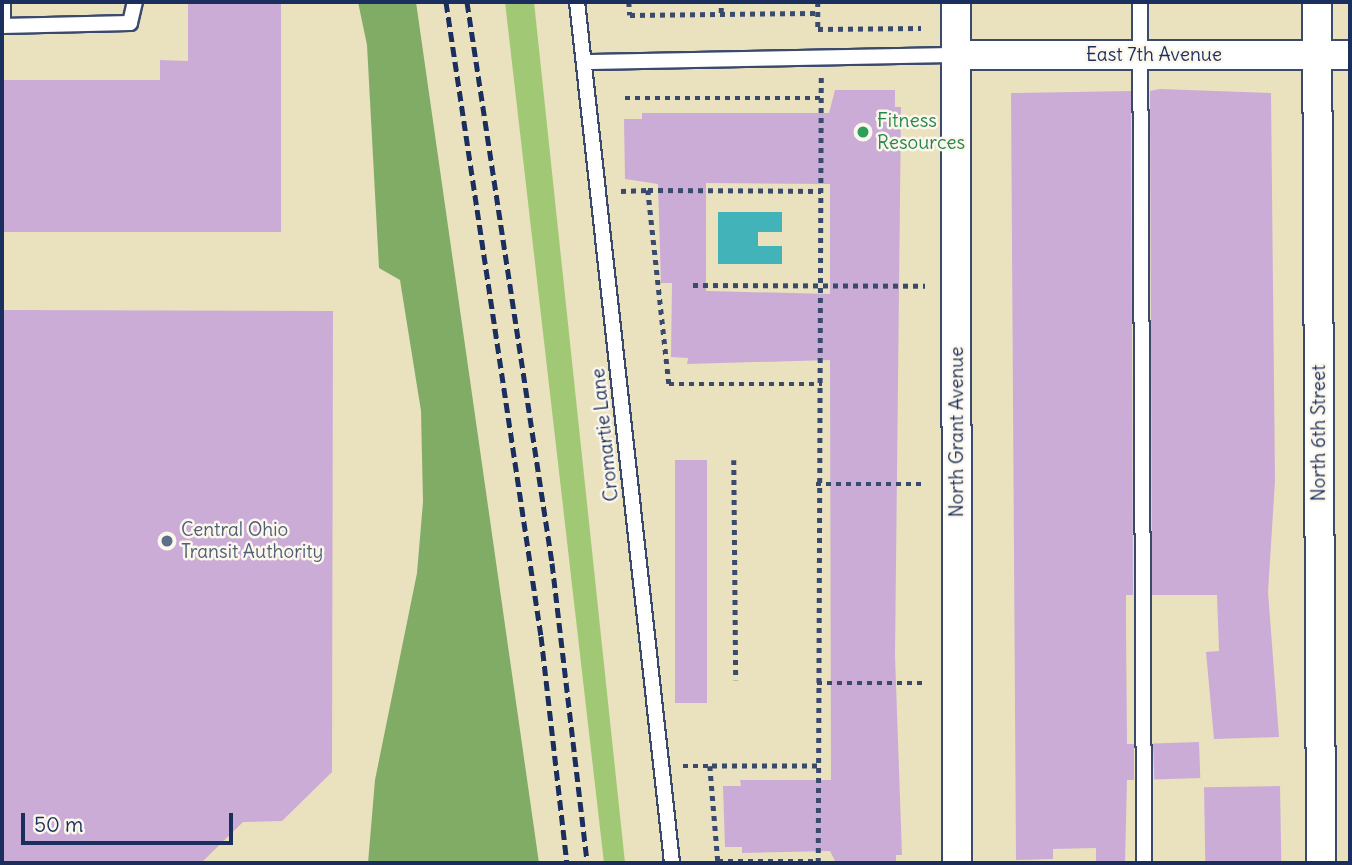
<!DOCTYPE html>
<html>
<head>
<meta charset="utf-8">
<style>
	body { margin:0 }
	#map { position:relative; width:1352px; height:865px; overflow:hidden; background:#eae1bf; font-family:Delius,sans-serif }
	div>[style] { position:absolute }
	.green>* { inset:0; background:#a1c874 }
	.forest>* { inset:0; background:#80ac66 }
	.water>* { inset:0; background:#43b3ba }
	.building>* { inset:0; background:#cbacd6; transform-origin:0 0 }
	.path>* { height:4.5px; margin-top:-2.25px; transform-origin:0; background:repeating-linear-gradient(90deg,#3a4a6d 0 5px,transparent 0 10px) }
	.roads { filter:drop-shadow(2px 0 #3a4a6d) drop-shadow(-2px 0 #3a4a6d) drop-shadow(0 2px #3a4a6d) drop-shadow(0 -2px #3a4a6d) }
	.service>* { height:14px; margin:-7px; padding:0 7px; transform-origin:7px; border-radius:7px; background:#fff }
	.minor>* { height:28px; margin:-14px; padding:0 14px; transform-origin:14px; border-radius:14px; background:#fff }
	.rail>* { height:5px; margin-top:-2.5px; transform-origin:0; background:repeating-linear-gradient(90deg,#1b2f5e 0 10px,transparent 0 15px) }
	.dots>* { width:19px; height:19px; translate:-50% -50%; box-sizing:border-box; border:4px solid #fbf7ec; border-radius:50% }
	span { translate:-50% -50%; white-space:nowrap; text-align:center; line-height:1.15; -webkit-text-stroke:5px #fbf7ec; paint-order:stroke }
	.street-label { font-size:19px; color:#1b2f5e }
	.leisure-label { font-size:19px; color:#27864d }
	.left { translate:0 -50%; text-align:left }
	.service-label { font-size:19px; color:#4e5e75 }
	.frame { position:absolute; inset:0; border:4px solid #1b2f5e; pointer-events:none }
	.scale { position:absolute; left:21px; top:813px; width:212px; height:32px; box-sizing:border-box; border:4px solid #1b2f5e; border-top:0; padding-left:9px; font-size:21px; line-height:24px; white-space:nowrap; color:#1b2f5e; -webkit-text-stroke:5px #fbf7ec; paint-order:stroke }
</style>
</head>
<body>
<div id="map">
	<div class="green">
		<i style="clip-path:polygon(505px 2px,534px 2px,625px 863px,604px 863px)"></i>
	</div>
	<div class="forest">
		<i style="clip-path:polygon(358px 2px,416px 2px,539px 863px,368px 863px,375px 780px,417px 573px,423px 502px,421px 411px,400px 280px,379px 268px,367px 45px)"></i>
	</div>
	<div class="water">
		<i style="clip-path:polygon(718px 212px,782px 212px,782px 232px,758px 232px,758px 246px,782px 246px,782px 264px,718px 264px)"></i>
	</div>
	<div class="building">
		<i style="clip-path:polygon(188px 2px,281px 2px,281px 232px,2px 232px,2px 80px,160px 80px,160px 60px,188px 61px)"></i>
		<i style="clip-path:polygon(1160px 89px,1271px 93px,1275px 481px,1268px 592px,1279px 737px,1214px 739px,1206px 652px,1219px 651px,1217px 595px,1152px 595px,1150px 91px)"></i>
		<i style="clip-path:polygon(evenodd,835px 90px,895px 90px,895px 107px,901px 107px,895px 656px,902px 855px,896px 855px,896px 863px,836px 863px,830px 851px,742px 853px,742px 847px,725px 847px,723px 786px,741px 786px,740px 780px,831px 780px,830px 360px,687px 364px,688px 358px,671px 357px,672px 283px,661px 283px,658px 184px,625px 179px,624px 119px,642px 119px,642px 113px,829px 113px,835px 90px,706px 183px,830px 184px,830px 294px,706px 291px,706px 183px)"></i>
		<i style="clip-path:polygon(1131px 91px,1133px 595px,1126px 595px,1126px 625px,1127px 744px,1134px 744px,1134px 780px,1127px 780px,1125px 863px,1096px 863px,1096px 848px,1053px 849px,1053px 859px,1016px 860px,1011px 93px)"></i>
		<i style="clip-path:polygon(2px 310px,333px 311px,332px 772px,282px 821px,243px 822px,201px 863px,2px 863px)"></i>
		<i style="left:675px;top:460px;width:32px;height:243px"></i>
		<i style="left:1199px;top:742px;width:36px;height:46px;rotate:88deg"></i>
		<i style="left:1280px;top:786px;width:77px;height:76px;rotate:89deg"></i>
	</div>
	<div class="path">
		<i style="left:629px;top:2px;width:13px;rotate:86deg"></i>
		<i style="left:630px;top:15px;width:188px;rotate:-0.6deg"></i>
		<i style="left:818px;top:2px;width:27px;rotate:90deg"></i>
		<i style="left:818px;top:29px;width:103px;rotate:-0.6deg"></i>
		<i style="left:721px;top:13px;width:11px;rotate:-90deg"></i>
		<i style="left:625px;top:98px;width:196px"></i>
		<i style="left:648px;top:190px;width:173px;rotate:0.3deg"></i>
		<i style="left:621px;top:191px;width:27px;rotate:-2deg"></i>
		<i style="left:648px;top:190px;width:195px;rotate:83.8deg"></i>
		<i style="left:669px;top:384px;width:153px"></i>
		<i style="left:693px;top:285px;width:232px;rotate:0.2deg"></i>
		<i style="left:734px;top:460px;width:220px;rotate:89.5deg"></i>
		<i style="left:816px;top:484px;width:108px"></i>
		<i style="left:817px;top:683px;width:107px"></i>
		<i style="left:683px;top:766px;width:27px"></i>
		<i style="left:817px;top:766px;width:107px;rotate:180deg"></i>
		<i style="left:710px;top:766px;width:95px;rotate:85.2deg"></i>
		<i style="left:718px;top:861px;width:100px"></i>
		<i style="left:818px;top:863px;width:788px;rotate:-89.78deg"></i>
	</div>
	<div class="roads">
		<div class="service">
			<i style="left:3px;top:2px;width:24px;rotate:90deg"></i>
			<i style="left:577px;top:2px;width:866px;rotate:83.7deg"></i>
			<i style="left:1140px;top:2px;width:861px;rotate:89.73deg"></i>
			<i style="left:2px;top:26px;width:128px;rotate:-1.3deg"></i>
			<i style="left:130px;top:23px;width:22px;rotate:-77deg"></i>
			<i style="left:585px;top:62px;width:372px;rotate:-1.1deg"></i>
		</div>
		<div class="minor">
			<i style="left:956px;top:2px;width:861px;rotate:89.93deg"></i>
			<i style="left:1317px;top:2px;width:861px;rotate:89.73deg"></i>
			<i style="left:957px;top:55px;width:393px"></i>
		</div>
	</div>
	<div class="rail">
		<i style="left:446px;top:2px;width:641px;rotate:81.48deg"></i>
		<i style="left:541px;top:636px;width:228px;rotate:83.5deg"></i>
		<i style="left:467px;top:2px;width:567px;rotate:81.38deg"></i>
		<i style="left:552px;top:563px;width:302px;rotate:83.3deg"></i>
	</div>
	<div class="dots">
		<i style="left:863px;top:132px;background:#2e9e5b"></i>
		<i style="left:167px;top:541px;background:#5c6f8a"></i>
	</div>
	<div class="street-label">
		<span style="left:1154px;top:55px">East 7th Avenue</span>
		<span style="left:957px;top:432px;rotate:-90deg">North Grant Avenue</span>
		<span style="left:1319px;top:433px;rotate:-90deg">North 6th Street</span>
		<span style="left:605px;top:435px;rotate:-96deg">Cromartie Lane</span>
	</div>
	<div class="leisure-label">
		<span class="left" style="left:877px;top:132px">Fitness<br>Resources</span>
	</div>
	<div class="service-label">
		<span class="left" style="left:181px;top:541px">Central Ohio<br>Transit Authority</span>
	</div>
	<div class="frame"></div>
	<div class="scale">50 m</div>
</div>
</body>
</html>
